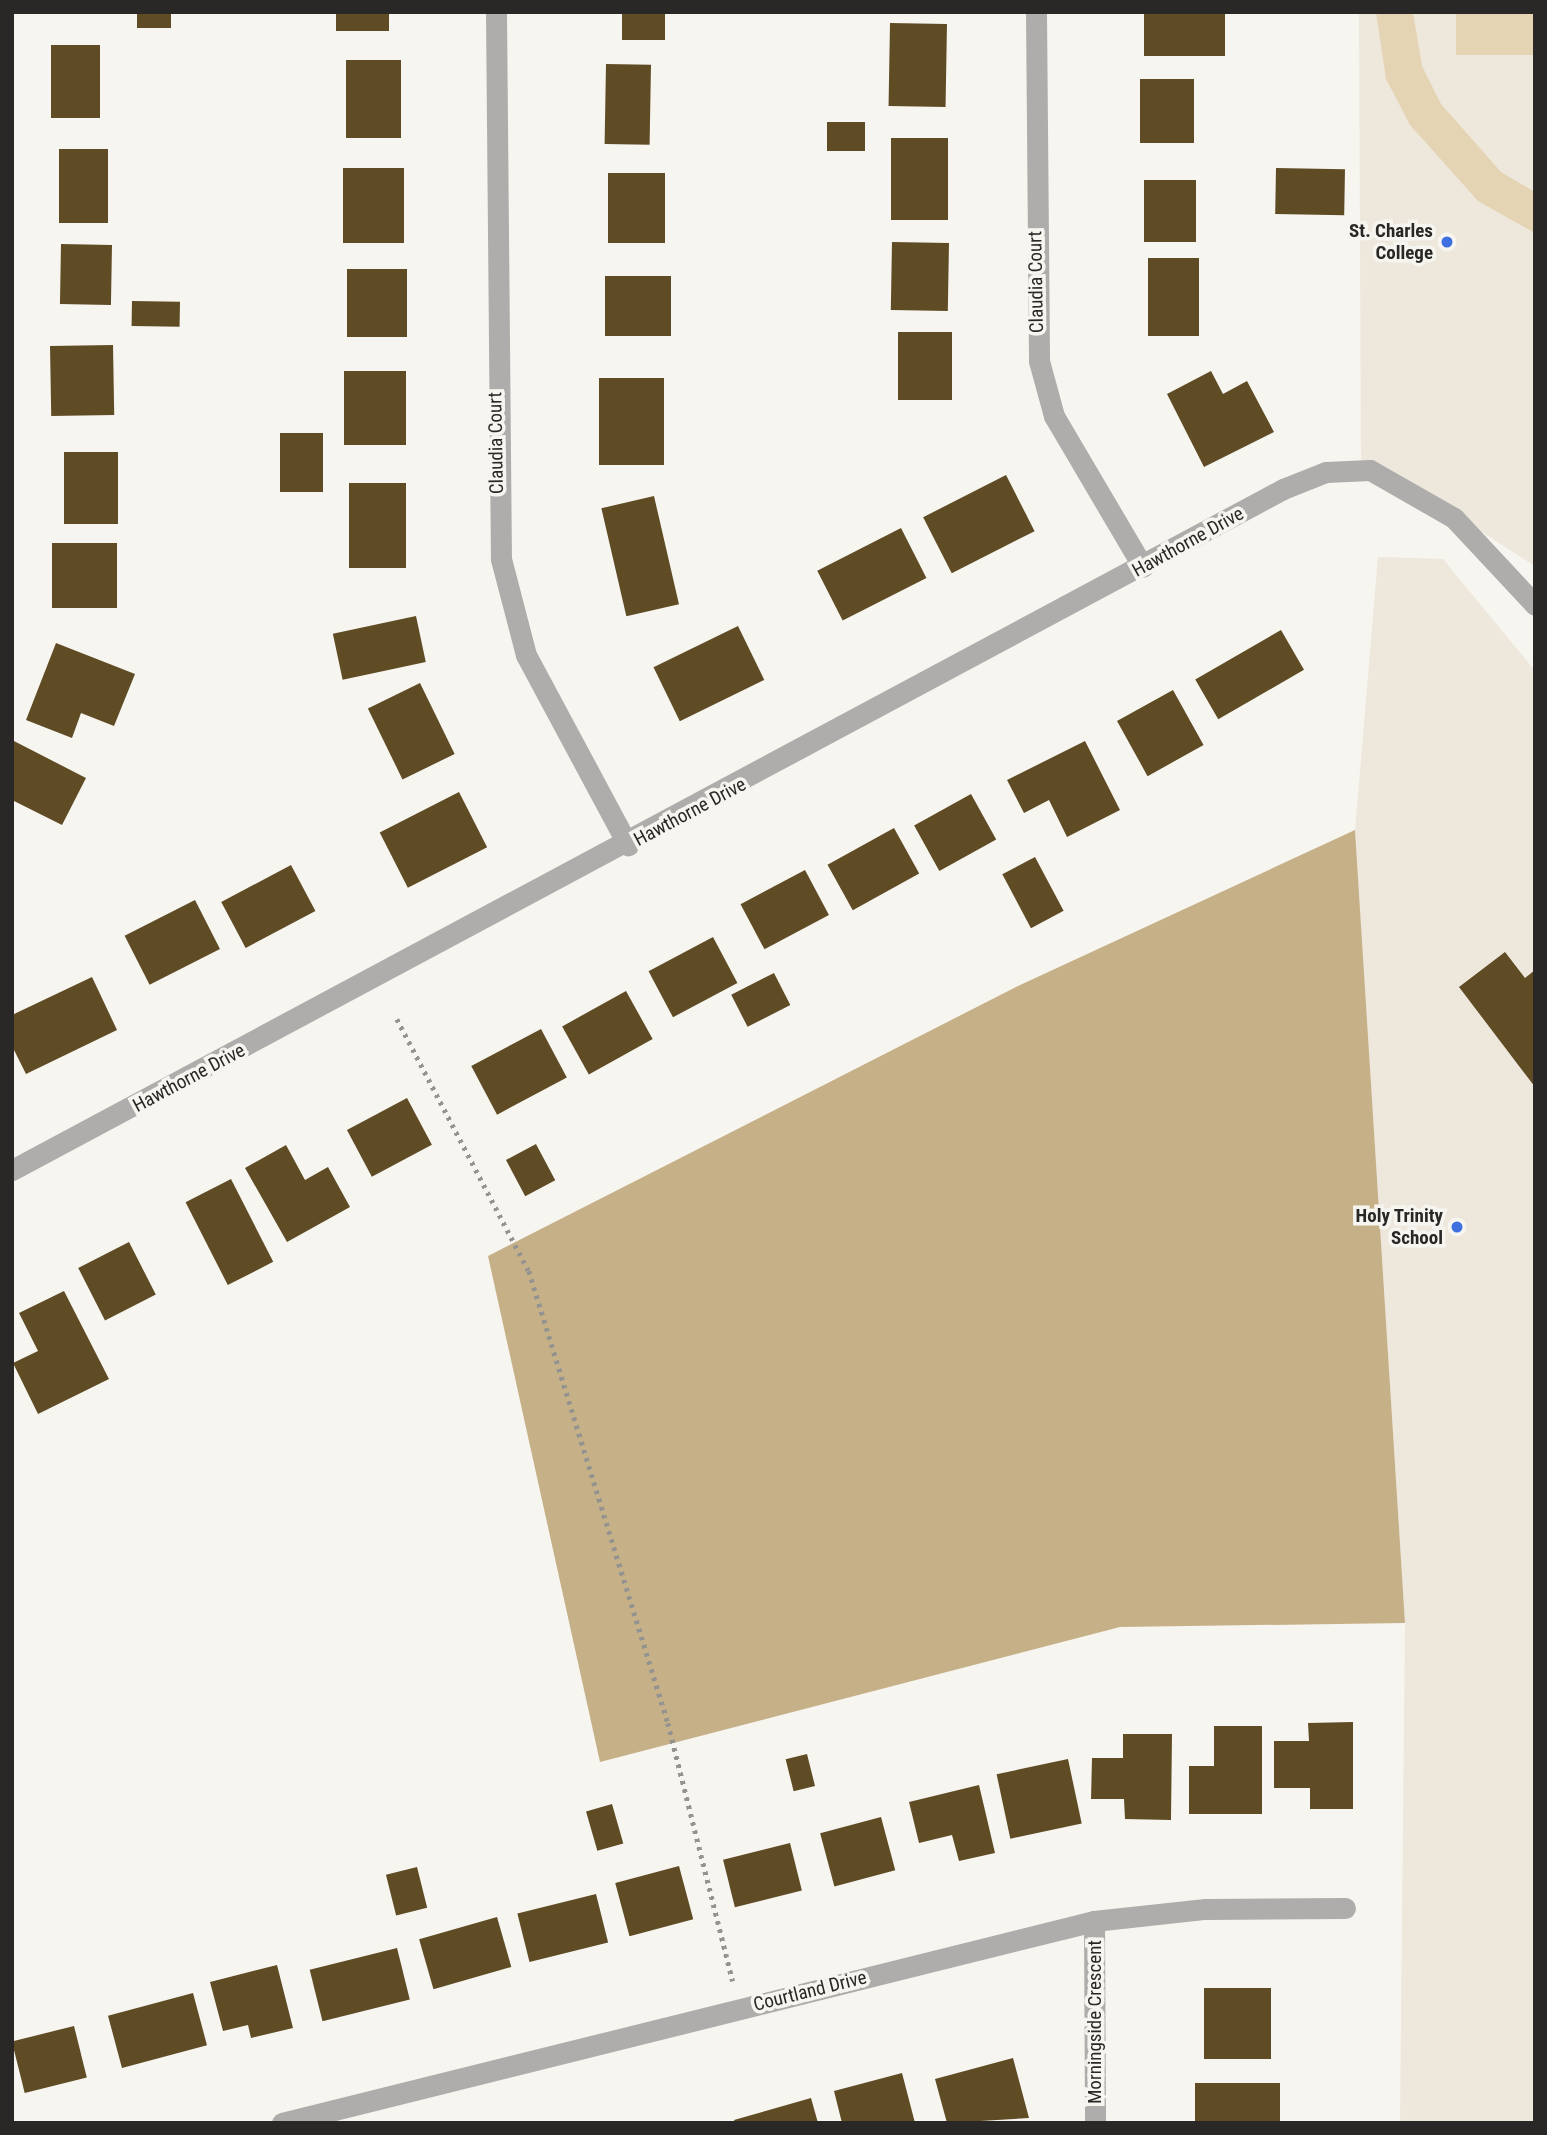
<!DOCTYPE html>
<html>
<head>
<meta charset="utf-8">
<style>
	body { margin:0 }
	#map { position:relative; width:1547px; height:2135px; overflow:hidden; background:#f7f5f0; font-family:"Roboto Condensed",sans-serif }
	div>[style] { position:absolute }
	.built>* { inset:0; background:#ede7dc }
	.green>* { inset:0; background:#e5d4b4; transform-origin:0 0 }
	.forest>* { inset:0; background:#c6b087 }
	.building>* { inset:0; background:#5f4c25; transform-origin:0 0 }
	.path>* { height:4.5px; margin-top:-2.25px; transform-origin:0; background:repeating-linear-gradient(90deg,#94938f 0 3.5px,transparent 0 8.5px) }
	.lane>* { height:21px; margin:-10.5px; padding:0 10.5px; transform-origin:10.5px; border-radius:10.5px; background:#aeadab }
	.street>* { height:21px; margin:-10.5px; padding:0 10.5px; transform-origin:10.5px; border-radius:10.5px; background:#aeadab }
	.dots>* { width:19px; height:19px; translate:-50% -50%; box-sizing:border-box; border:4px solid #f7f5f0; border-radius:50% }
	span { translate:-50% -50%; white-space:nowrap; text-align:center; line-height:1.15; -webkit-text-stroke:7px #f7f5f0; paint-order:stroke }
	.poi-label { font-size:19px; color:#292826; font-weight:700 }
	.right { translate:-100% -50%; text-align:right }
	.street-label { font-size:19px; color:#292826 }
	.frame { position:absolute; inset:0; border:14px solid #292826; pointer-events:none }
</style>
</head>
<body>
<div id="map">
	<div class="built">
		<i style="clip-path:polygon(1359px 12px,1535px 12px,1535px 566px,1388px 472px,1361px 471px)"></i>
		<i style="clip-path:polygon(1378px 557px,1443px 559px,1535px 671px,1535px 2123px,1400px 2123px,1405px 1623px,1355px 830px)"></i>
	</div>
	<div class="green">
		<i style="clip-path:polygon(1376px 12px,1413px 12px,1422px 66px,1441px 104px,1501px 172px,1535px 192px,1535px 233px,1478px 201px,1410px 125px,1386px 79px)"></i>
		<i style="left:1456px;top:12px;width:79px;height:43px"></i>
	</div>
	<div class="forest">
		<i style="clip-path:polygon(1355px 830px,1405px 1623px,1120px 1627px,600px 1762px,488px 1256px,1018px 986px)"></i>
	</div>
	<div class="building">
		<i style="left:137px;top:12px;width:34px;height:16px"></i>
		<i style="left:336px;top:12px;width:53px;height:19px"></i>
		<i style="left:622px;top:12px;width:43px;height:28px"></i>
		<i style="left:1144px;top:12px;width:81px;height:44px"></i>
		<i style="left:890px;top:23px;width:57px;height:83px;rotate:1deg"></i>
		<i style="left:51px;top:45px;width:49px;height:73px"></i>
		<i style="left:346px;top:60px;width:55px;height:78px"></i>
		<i style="left:606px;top:64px;width:45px;height:80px;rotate:1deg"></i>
		<i style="left:1140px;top:79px;width:54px;height:64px"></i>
		<i style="left:827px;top:122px;width:38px;height:29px"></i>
		<i style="left:891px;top:138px;width:57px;height:82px"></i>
		<i style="left:59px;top:149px;width:49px;height:74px"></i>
		<i style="left:343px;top:168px;width:61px;height:75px"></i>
		<i style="left:1276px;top:168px;width:69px;height:46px;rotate:1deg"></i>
		<i style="left:608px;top:173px;width:57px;height:70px"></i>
		<i style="left:1144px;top:180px;width:52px;height:62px"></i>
		<i style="left:892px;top:242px;width:57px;height:68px;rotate:1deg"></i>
		<i style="left:61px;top:244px;width:51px;height:60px;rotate:1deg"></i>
		<i style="left:1148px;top:258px;width:51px;height:78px"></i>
		<i style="left:347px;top:269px;width:60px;height:68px"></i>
		<i style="left:671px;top:276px;width:60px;height:66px;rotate:90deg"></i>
		<i style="left:132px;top:301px;width:48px;height:25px;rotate:1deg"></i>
		<i style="left:898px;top:332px;width:54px;height:68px"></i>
		<i style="left:113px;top:345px;width:70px;height:63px;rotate:89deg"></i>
		<i style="left:344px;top:371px;width:62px;height:74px"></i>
		<i style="clip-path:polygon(1211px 371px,1223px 394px,1247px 381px,1274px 432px,1204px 467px,1167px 394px)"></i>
		<i style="left:599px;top:378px;width:65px;height:87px"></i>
		<i style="left:280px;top:433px;width:43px;height:59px"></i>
		<i style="left:64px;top:452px;width:54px;height:72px"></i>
		<i style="left:1006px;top:475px;width:63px;height:93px;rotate:63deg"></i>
		<i style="left:349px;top:483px;width:57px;height:85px"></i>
		<i style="left:654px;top:496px;width:111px;height:54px;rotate:77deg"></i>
		<i style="left:901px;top:528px;width:56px;height:94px;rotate:63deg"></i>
		<i style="left:52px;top:543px;width:65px;height:65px"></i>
		<i style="left:416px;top:616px;width:47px;height:85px;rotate:78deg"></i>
		<i style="left:738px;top:626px;width:60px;height:94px;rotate:64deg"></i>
		<i style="left:1281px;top:630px;width:46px;height:99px;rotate:60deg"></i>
		<i style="clip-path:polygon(56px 643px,135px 674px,114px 726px,81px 713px,72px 738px,26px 720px)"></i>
		<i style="left:420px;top:683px;width:79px;height:58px;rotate:64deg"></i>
		<i style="left:1173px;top:690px;width:63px;height:64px;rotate:61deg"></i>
		<i style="clip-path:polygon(12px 740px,86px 778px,62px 825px,12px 800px)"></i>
		<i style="clip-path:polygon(1085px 741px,1120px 810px,1067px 837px,1049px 800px,1024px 813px,1007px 780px)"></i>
		<i style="left:459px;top:792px;width:62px;height:89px;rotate:63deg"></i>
		<i style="left:971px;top:794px;width:52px;height:65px;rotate:61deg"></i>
		<i style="left:894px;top:828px;width:52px;height:76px;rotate:61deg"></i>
		<i style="left:1035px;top:857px;width:61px;height:37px;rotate:62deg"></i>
		<i style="left:291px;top:865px;width:52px;height:79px;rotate:62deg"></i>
		<i style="left:805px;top:870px;width:51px;height:73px;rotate:62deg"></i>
		<i style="left:195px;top:900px;width:55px;height:79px;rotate:63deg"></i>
		<i style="left:713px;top:937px;width:52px;height:73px;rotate:62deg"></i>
		<i style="clip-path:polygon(1505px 952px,1525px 978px,1535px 970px,1535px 1087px,1459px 987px)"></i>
		<i style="left:774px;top:973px;width:36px;height:48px;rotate:63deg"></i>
		<i style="clip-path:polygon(92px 977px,117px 1030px,26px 1074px,12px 1046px,12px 1015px)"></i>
		<i style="left:626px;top:991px;width:55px;height:73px;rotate:61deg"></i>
		<i style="left:541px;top:1029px;width:55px;height:79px;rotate:62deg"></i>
		<i style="left:407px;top:1098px;width:53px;height:68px;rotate:62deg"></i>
		<i style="left:536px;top:1144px;width:41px;height:34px;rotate:62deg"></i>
		<i style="clip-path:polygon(286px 1145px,305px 1180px,328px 1167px,350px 1207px,287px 1242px,245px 1168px)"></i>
		<i style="left:231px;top:1179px;width:93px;height:51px;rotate:63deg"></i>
		<i style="left:129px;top:1242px;width:59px;height:57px;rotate:63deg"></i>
		<i style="clip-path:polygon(64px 1291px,109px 1379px,38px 1414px,13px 1363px,38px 1351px,19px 1313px)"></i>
		<i style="clip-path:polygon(1353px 1722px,1353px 1809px,1310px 1809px,1310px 1788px,1274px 1788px,1274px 1741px,1309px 1741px,1308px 1723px)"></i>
		<i style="clip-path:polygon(1214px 1726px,1262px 1726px,1262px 1814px,1189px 1814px,1189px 1766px,1214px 1766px)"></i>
		<i style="clip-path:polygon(1123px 1734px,1172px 1734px,1171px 1820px,1125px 1819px,1124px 1799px,1091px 1799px,1092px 1758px,1123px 1758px)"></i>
		<i style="left:807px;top:1754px;width:33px;height:22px;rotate:76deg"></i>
		<i style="left:1068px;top:1759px;width:66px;height:73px;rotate:78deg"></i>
		<i style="clip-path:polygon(979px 1785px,995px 1853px,959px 1861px,952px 1835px,919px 1843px,909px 1802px)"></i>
		<i style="left:612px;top:1804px;width:41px;height:27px;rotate:74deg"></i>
		<i style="left:881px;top:1817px;width:55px;height:63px;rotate:75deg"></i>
		<i style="left:790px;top:1843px;width:49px;height:69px;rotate:76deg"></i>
		<i style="left:679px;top:1866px;width:55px;height:66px;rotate:75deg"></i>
		<i style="left:417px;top:1867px;width:42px;height:32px;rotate:76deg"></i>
		<i style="left:596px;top:1894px;width:50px;height:81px;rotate:76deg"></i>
		<i style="left:497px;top:1917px;width:52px;height:81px;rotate:74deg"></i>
		<i style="left:397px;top:1948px;width:53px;height:90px;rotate:76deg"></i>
		<i style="clip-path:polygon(277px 1965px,293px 2028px,251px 2038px,248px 2025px,223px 2031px,210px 1982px)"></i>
		<i style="left:1204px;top:1988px;width:67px;height:71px"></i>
		<i style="left:193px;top:1993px;width:54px;height:88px;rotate:75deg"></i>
		<i style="left:74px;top:2026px;width:53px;height:64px;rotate:76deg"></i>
		<i style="clip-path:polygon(1013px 2058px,1029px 2118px,947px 2123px,935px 2079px)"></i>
		<i style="clip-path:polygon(902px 2073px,915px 2123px,842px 2123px,834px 2091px)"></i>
		<i style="left:1195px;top:2083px;width:85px;height:40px"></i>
		<i style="clip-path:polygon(811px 2098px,818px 2123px,735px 2123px,734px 2120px)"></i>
	</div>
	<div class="path">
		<i style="left:397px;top:1019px;width:284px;rotate:62.4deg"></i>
		<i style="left:529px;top:1271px;width:473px;rotate:72.9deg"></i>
		<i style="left:668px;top:1723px;width:266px;rotate:75.9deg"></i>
	</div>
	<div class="lane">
		<i style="left:1370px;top:470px;width:97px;rotate:29.7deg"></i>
		<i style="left:1454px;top:518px;width:119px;rotate:47deg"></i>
	</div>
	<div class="street">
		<i style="left:496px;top:12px;width:547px;rotate:89.48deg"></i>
		<i style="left:501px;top:559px;width:99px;rotate:75.4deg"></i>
		<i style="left:526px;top:655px;width:216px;rotate:61.8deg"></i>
		<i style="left:1036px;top:12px;width:349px;rotate:89.5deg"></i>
		<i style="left:1039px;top:361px;width:57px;rotate:74.7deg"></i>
		<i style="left:1054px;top:416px;width:175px;rotate:59.5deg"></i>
		<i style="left:12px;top:1170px;width:1442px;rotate:-28.18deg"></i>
		<i style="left:1283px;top:489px;width:46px;rotate:-21.6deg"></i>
		<i style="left:1326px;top:472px;width:44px;rotate:-2.6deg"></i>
		<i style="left:1094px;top:1921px;width:202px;rotate:89.7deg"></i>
		<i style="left:282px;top:2123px;width:837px;rotate:-13.97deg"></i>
		<i style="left:1094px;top:1921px;width:112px;rotate:-6.2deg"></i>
		<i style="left:1205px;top:1909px;width:140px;rotate:-0.4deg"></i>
	</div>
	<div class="dots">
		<i style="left:1447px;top:242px;background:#3e70e0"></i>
		<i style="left:1457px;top:1227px;background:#3e70e0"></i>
	</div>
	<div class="poi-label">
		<span class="right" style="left:1433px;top:242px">St. Charles<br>College</span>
		<span class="right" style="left:1443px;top:1227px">Holy Trinity<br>School</span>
	</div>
	<div class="street-label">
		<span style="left:1036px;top:282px;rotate:-91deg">Claudia Court</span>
		<span style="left:496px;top:443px;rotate:-91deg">Claudia Court</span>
		<span style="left:1188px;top:542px;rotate:-29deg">Hawthorne Drive</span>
		<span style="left:690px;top:812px;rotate:-28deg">Hawthorne Drive</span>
		<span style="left:189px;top:1078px;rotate:-28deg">Hawthorne Drive</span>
		<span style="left:810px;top:1991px;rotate:-14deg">Courtland Drive</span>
		<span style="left:1095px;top:2022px;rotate:-90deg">Morningside Crescent</span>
	</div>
	<div class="frame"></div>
</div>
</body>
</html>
